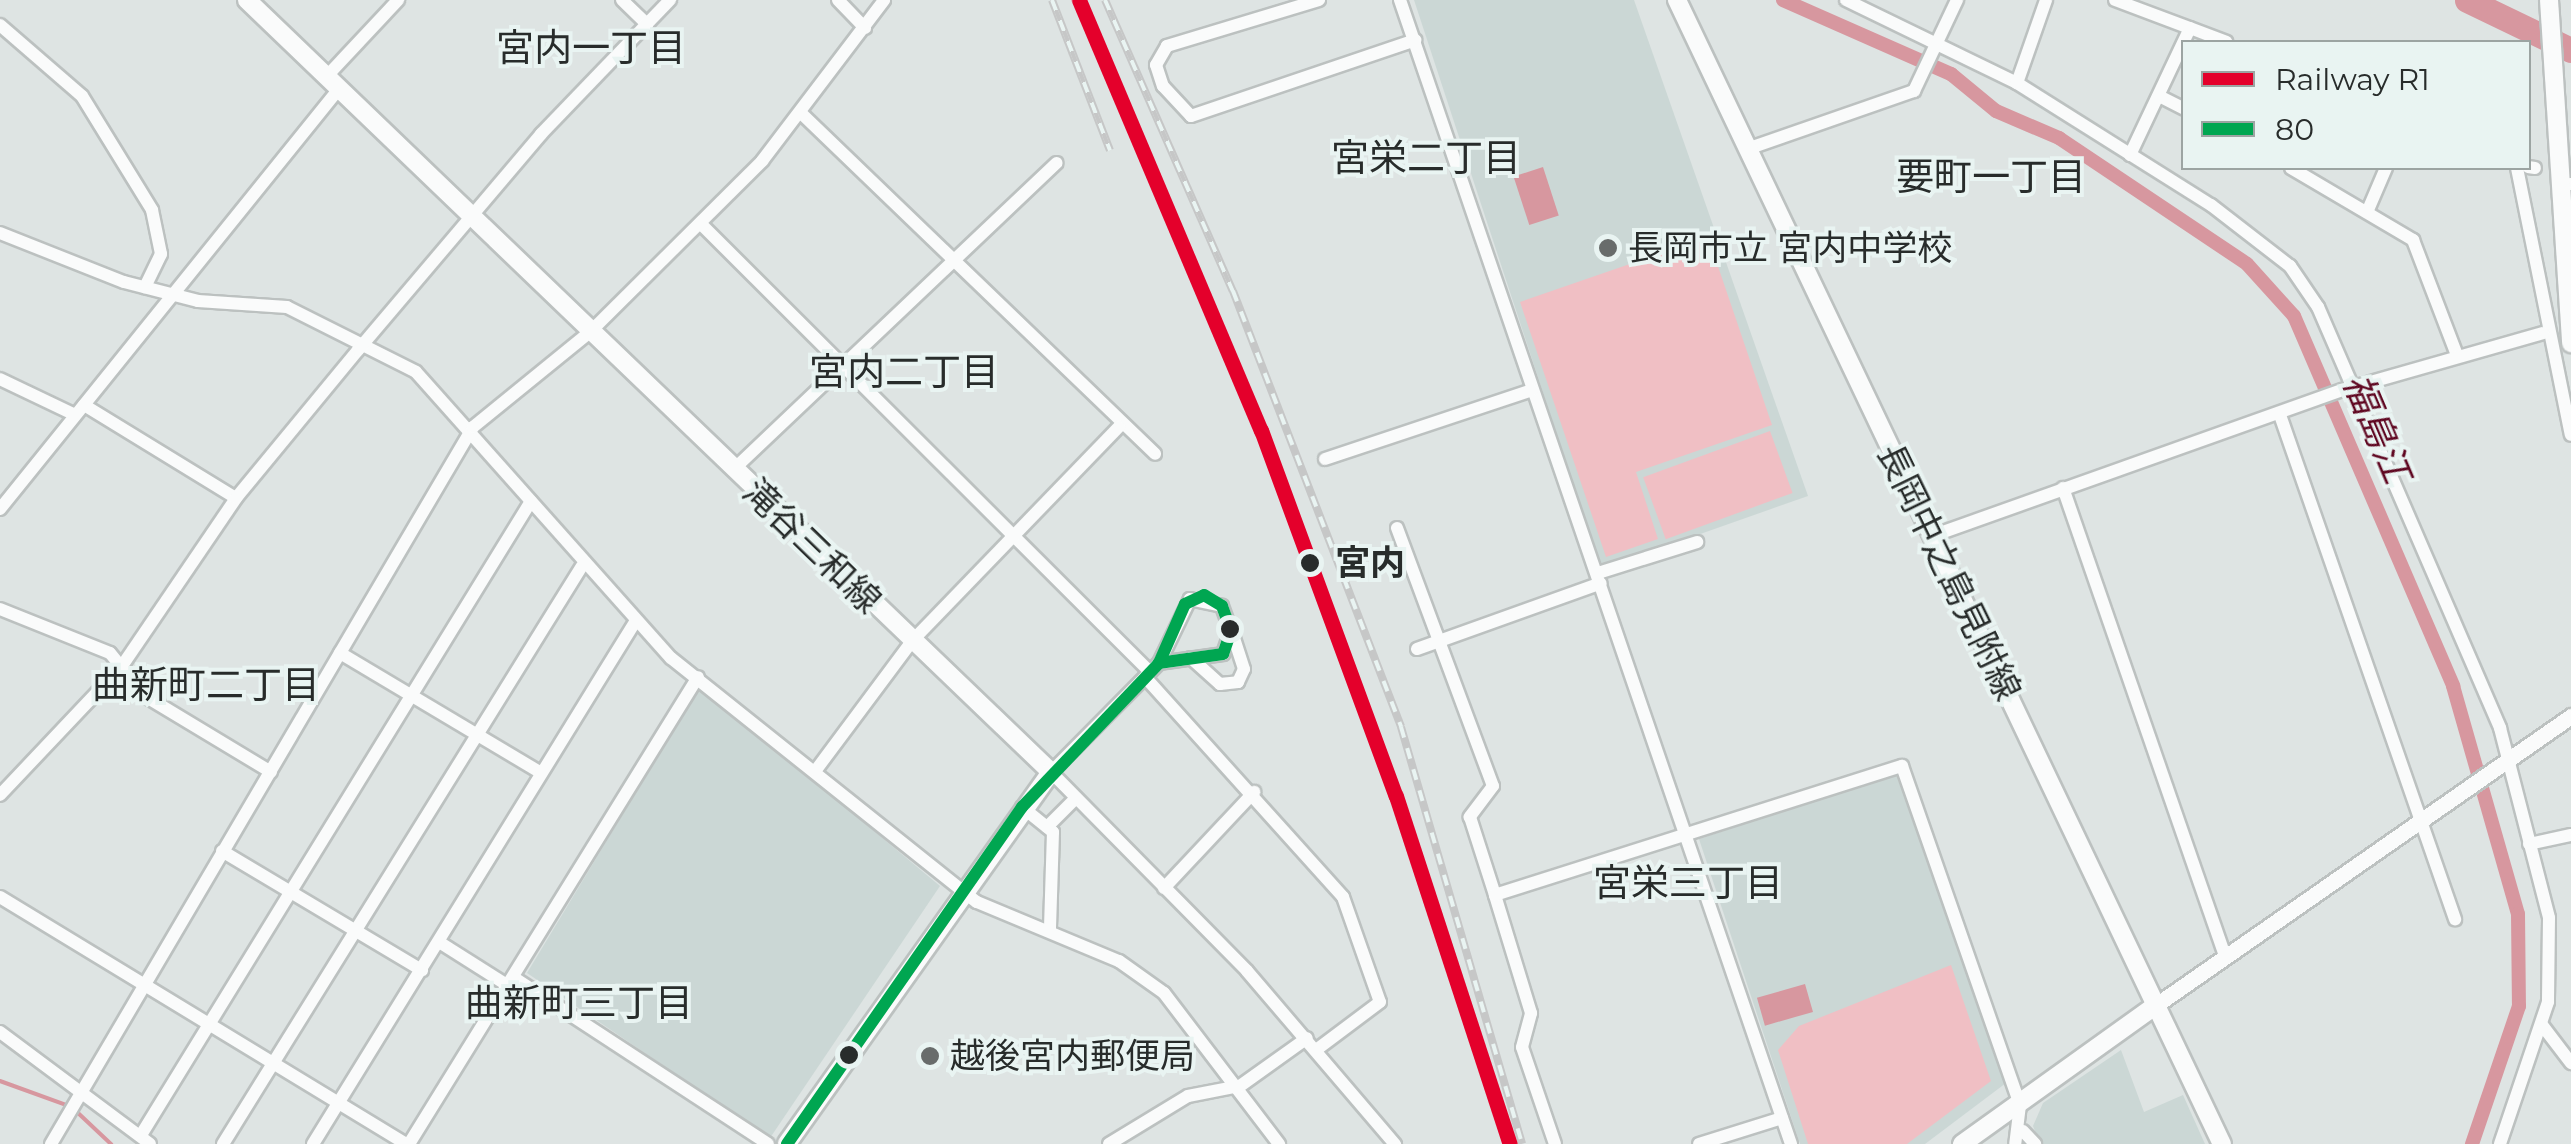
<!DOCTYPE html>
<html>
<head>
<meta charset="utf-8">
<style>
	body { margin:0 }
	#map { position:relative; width:2571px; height:1144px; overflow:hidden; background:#dee4e3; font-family:Montserrat,"Noto Sans JP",sans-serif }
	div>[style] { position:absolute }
	.built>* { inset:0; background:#cbd7d5 }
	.green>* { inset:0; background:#f0bfc4; transform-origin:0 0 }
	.water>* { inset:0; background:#d7979f; transform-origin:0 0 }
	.stream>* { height:4px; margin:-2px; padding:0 2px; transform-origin:2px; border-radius:2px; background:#d7979f }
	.canal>* { height:14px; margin:-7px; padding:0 7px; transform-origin:7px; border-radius:7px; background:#d7979f }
	.river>* { height:25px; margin:-12.5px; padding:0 12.5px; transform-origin:12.5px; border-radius:12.5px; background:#d7979f }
	.roads { filter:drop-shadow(2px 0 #bcc1c0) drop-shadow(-2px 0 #bcc1c0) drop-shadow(0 2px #bcc1c0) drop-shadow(0 -2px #bcc1c0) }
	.minor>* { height:12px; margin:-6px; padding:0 6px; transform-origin:6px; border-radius:6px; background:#fafbfb }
	.tertiary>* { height:15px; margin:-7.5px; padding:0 7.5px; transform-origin:7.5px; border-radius:7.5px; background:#fafbfb }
	.secondary>* { height:18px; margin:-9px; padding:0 9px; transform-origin:9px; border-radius:9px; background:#fafbfb }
	.rail>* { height:8px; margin-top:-4px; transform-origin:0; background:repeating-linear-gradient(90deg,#e9f4f2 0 11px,#c6c7c7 0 22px); box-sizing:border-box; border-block:2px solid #c6c7c7 }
	.bus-1>* { height:12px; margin:-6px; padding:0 6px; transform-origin:6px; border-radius:6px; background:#00a651 }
	.rail-1>* { height:15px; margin:-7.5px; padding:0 7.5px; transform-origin:7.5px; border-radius:7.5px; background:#e4002b }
	.dots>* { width:28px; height:28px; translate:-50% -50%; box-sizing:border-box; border:5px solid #e9f4f2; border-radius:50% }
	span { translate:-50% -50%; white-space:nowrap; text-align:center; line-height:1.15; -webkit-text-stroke:8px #e9f4f2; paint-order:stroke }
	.poi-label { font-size:35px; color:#282c2b }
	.left { translate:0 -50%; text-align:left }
	.street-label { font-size:35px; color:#282c2b }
	.stop-label { font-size:35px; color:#282c2b; font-weight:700 }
	.neighbourhood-label { font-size:38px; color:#282c2b }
	.water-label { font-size:38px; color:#5f0721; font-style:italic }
	.legend { position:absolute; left:2181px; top:40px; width:350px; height:130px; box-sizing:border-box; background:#e9f4f2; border:2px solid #9ca4a2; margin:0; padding:12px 18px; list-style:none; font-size:30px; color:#282c2b }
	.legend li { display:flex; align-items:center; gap:20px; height:50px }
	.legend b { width:50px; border:2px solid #9ca4a2 }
</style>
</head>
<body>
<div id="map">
	<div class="built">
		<i style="clip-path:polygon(1414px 0,1634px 0,1808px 496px,1601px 569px)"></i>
		<i style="clip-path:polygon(700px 686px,940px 886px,770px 1138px,527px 973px)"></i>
		<i style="clip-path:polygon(1898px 774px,2006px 1083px,1925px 1144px,1800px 1144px,1699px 839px)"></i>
		<i style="clip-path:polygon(2121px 1050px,2144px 1112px,2183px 1095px,2205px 1144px,2040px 1144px,2033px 1126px,2043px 1103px)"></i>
	</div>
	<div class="green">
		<i style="clip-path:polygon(1708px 237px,1772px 425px,1636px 472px,1658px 539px,1606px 557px,1520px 302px)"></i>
		<i style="left:1770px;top:431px;width:66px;height:135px;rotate:70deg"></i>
		<i style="clip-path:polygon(1951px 965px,1991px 1081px,1907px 1144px,1808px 1144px,1778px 1050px,1799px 1026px)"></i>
	</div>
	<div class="water">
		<i style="left:1543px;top:167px;width:51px;height:31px;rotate:72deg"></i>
		<i style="left:1805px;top:984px;width:29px;height:50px;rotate:74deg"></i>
	</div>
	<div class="stream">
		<i style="left:0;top:1081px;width:73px;rotate:19.9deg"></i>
		<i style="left:77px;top:1112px;width:47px;rotate:43.3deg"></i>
	</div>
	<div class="canal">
		<i style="left:1783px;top:0;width:184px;rotate:23.8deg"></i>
		<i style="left:1951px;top:74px;width:58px;rotate:39.4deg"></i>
		<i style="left:1996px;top:111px;width:69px;rotate:23.2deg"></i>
		<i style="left:2059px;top:138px;width:226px;rotate:33.8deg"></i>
		<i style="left:2247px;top:264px;width:70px;rotate:47.9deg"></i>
		<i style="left:2294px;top:316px;width:403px;rotate:66.7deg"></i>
		<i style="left:2453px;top:686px;width:237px;rotate:74.1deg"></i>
		<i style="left:2518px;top:914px;width:92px;rotate:89.4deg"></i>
		<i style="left:2519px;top:1006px;width:146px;rotate:108.8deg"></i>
	</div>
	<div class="river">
		<i style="left:2467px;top:0;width:115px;rotate:25.7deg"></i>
	</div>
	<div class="roads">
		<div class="minor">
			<i style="left:622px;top:0;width:35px;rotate:44deg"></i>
			<i style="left:838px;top:0;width:39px;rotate:46deg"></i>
			<i style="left:1319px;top:0;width:159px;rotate:163.2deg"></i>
			<i style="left:1167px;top:46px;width:22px;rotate:120deg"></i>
			<i style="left:1156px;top:65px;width:22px;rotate:72deg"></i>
			<i style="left:1163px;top:86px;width:41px;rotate:47deg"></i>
			<i style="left:1191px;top:116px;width:237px;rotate:-18.7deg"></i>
			<i style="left:1400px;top:0;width:1209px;rotate:71.13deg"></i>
			<i style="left:1846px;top:0;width:190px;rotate:25.9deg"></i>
			<i style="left:2017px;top:83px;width:229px;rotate:32.2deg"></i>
			<i style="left:2211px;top:205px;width:100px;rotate:37.7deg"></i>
			<i style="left:2290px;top:266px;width:50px;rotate:55.7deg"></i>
			<i style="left:2318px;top:307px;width:459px;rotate:66.6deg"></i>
			<i style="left:2500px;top:728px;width:196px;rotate:75.5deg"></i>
			<i style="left:2549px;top:918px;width:84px;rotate:90.7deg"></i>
			<i style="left:2548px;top:1002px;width:150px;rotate:108.7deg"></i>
			<i style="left:2115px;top:0;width:80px;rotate:20.5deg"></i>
			<i style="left:0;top:25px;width:108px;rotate:40.9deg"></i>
			<i style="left:82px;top:96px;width:134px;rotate:58.4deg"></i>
			<i style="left:152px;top:210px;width:45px;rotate:78.4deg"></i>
			<i style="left:161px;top:254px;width:37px;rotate:116deg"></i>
			<i style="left:327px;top:76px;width:104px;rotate:-46.9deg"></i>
			<i style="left:2017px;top:83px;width:88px;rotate:-70.7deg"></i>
			<i style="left:2159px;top:96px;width:28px;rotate:27deg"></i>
			<i style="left:802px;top:114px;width:490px;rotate:43.9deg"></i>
			<i style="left:1747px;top:149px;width:177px;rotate:-19.2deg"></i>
			<i style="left:1914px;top:91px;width:101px;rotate:-64.7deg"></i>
			<i style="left:2130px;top:155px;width:140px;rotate:-64.7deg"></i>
			<i style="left:2190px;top:28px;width:39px;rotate:21deg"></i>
			<i style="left:2528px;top:167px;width:7px;rotate:8deg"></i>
			<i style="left:2291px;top:168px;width:142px;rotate:30.5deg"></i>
			<i style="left:2413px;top:240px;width:123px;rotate:69.1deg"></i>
			<i style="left:2517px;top:168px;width:272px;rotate:78.6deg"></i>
			<i style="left:2570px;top:184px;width:1px"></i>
			<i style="left:2368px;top:210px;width:46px;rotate:-66.8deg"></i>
			<i style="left:701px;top:224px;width:634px;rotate:44.94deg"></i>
			<i style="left:0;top:233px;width:133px;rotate:21.6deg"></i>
			<i style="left:124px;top:282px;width:76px;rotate:14.4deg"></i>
			<i style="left:198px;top:301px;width:89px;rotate:3.9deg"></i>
			<i style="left:287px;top:307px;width:144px;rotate:26.7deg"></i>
			<i style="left:416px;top:372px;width:383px;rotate:48.3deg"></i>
			<i style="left:671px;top:658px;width:391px;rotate:38.6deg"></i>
			<i style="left:977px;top:902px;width:154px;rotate:22.6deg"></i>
			<i style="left:1119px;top:961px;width:55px;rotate:35.4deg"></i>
			<i style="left:1164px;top:993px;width:190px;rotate:52.7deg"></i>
			<i style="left:0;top:379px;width:83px;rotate:25.6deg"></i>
			<i style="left:84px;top:405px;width:178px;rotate:31.5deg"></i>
			<i style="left:2280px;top:415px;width:534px;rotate:70.85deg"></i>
			<i style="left:1325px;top:459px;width:218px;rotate:-18.4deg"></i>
			<i style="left:733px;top:470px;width:446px;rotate:-43.5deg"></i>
			<i style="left:2063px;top:488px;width:497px;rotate:70.9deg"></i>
			<i style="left:0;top:509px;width:538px;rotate:-51.11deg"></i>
			<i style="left:1397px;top:528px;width:275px;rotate:69.6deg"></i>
			<i style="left:1493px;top:786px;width:39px;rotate:127deg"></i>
			<i style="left:1470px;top:817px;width:82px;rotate:72.2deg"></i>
			<i style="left:1932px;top:536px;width:436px;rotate:-19.6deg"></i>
			<i style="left:2343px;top:390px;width:208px;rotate:-15.9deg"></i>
			<i style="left:1598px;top:573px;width:104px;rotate:-17.4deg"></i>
			<i style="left:0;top:609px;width:118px;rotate:21.8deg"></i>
			<i style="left:110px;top:653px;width:55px;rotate:50.9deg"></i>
			<i style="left:145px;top:696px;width:147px;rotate:31.1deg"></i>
			<i style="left:1417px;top:649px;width:195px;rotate:-19.7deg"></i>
			<i style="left:340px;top:653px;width:234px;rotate:30.8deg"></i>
			<i style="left:1191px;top:658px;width:39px;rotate:42deg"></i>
			<i style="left:1220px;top:684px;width:18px;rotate:-6deg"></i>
			<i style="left:1238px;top:682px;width:14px;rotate:-65deg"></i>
			<i style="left:1244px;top:669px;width:38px;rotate:-108deg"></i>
			<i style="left:1159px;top:663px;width:65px;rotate:-8deg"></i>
			<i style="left:1223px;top:654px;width:24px;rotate:-71deg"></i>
			<i style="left:1231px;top:631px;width:27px;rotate:-110deg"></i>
			<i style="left:1222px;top:606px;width:33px;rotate:-168deg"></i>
			<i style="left:1190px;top:599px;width:71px;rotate:115.8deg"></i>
			<i style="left:1159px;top:663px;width:153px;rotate:134.7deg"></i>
			<i style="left:1051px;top:772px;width:279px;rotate:45.4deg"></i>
			<i style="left:1247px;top:971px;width:228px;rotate:49.5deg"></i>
			<i style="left:1145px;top:677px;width:296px;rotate:48deg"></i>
			<i style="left:1343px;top:897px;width:111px;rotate:70.6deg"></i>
			<i style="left:1380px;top:1002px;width:80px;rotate:143.1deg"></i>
			<i style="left:816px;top:770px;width:161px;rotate:-53.3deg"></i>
			<i style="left:912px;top:641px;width:298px;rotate:-46deg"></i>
			<i style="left:0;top:795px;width:178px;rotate:-46.6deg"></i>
			<i style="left:122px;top:666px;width:203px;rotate:-55.8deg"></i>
			<i style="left:236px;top:498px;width:192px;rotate:-50.5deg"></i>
			<i style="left:358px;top:350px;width:283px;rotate:-49.7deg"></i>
			<i style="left:541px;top:134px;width:186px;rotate:-46.1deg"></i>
			<i style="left:1022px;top:807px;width:40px;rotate:39deg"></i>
			<i style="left:1053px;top:832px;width:97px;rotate:91.8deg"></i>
			<i style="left:1047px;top:827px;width:41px;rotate:-45deg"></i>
			<i style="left:2529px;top:844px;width:43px;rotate:-12.1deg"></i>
			<i style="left:222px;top:851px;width:233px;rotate:30.8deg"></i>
			<i style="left:1164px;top:888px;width:132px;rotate:-46.8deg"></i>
			<i style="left:0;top:897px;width:476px;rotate:31.3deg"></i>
			<i style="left:439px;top:942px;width:80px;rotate:32.3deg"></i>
			<i style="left:516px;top:979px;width:301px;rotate:33.2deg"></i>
			<i style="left:2542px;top:1025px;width:48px;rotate:52.7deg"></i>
			<i style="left:0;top:1032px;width:187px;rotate:36.7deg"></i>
			<i style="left:2023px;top:1131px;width:18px;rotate:47deg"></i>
			<i style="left:141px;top:1135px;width:744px;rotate:-58.4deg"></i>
			<i style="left:51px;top:1144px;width:832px;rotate:-59.52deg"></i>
			<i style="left:473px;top:427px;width:151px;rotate:-39.1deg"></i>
			<i style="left:590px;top:332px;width:243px;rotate:-44.8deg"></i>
			<i style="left:762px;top:161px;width:202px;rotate:-52.8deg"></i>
			<i style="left:223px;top:1144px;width:680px;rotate:-58.16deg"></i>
			<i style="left:313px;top:1144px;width:613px;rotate:-58.33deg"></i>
			<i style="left:409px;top:1144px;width:549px;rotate:-58.25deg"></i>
			<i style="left:1109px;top:1144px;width:92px;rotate:-31.3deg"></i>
			<i style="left:1188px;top:1096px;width:53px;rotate:-10.9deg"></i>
			<i style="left:1240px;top:1086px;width:82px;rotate:-35.6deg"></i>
			<i style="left:1555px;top:1144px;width:102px;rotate:-108.8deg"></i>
			<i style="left:1522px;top:1047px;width:35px;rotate:-75deg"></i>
			<i style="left:1531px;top:1013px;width:123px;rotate:-107deg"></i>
			<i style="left:1495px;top:895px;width:427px;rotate:-17.6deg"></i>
			<i style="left:1902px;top:766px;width:359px;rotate:70.8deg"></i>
			<i style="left:2020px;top:1105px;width:39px;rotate:97deg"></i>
			<i style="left:1699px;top:1144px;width:87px;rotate:-17.4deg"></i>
		</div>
		<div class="tertiary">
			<i style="left:2156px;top:1005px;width:506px;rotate:-34.85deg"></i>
		</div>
		<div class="secondary">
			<i style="left:247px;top:0;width:1115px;rotate:43.84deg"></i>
			<i style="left:1051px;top:772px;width:456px;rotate:125.4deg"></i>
			<i style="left:1677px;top:0;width:1267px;rotate:64.53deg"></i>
			<i style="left:2549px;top:0;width:344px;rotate:86.3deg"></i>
			<i style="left:1962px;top:1144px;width:239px;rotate:-35.6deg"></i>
		</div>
	</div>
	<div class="rail">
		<i style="left:1052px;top:0;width:161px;rotate:68.9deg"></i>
		<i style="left:1105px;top:0;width:318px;rotate:66.3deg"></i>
		<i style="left:1233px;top:291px;width:467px;rotate:68.9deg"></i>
		<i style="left:1401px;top:727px;width:434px;rotate:73.8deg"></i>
	</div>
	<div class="bus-1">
		<i style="left:787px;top:1144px;width:411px;rotate:-55.1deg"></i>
		<i style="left:1022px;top:807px;width:199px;rotate:-46.4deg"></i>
		<i style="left:1159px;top:663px;width:64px;rotate:-66.2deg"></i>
		<i style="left:1185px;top:604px;width:21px;rotate:-25deg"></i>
		<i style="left:1204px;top:595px;width:21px;rotate:31deg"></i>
		<i style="left:1222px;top:606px;width:27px;rotate:70deg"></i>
		<i style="left:1231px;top:631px;width:24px;rotate:109deg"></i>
		<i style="left:1223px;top:654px;width:65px;rotate:172deg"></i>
	</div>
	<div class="rail-1">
		<i style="left:1079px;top:0;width:467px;rotate:67.1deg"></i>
		<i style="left:1261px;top:430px;width:390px;rotate:69.8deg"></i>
		<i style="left:1396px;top:796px;width:366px;rotate:71.9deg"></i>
	</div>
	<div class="dots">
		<i style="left:1608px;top:248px;background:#686c6b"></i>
		<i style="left:1310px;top:563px;background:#282c2b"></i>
		<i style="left:1230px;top:629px;background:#282c2b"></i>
		<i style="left:849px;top:1055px;background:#282c2b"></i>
		<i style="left:930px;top:1056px;background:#686c6b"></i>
	</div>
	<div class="poi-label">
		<span class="left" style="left:1628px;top:248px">長岡市立 宮内中学校</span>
		<span class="left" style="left:950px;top:1056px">越後宮内郵便局</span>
	</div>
	<div class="street-label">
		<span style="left:812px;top:546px;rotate:44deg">滝谷三和線</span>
		<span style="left:1949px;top:572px;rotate:64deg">長岡中之島見附線</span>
	</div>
	<div class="stop-label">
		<span class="left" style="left:1335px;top:563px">宮内</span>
	</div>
	<div class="neighbourhood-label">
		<span style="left:591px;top:48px">宮内一丁目</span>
		<span style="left:1426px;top:158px">宮栄二丁目</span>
		<span style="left:1991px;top:177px">要町一丁目</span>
		<span style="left:904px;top:372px">宮内二丁目</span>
		<span style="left:206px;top:685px">曲新町二丁目</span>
		<span style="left:1688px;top:883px">宮栄三丁目</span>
		<span style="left:579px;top:1003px">曲新町三丁目</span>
	</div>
	<div class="water-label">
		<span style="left:2377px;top:428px;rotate:67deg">福島江</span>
	</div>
	<ul class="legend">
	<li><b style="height:12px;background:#e4002b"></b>Railway R1</li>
	<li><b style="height:12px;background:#00a651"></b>80</li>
	</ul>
</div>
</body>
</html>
